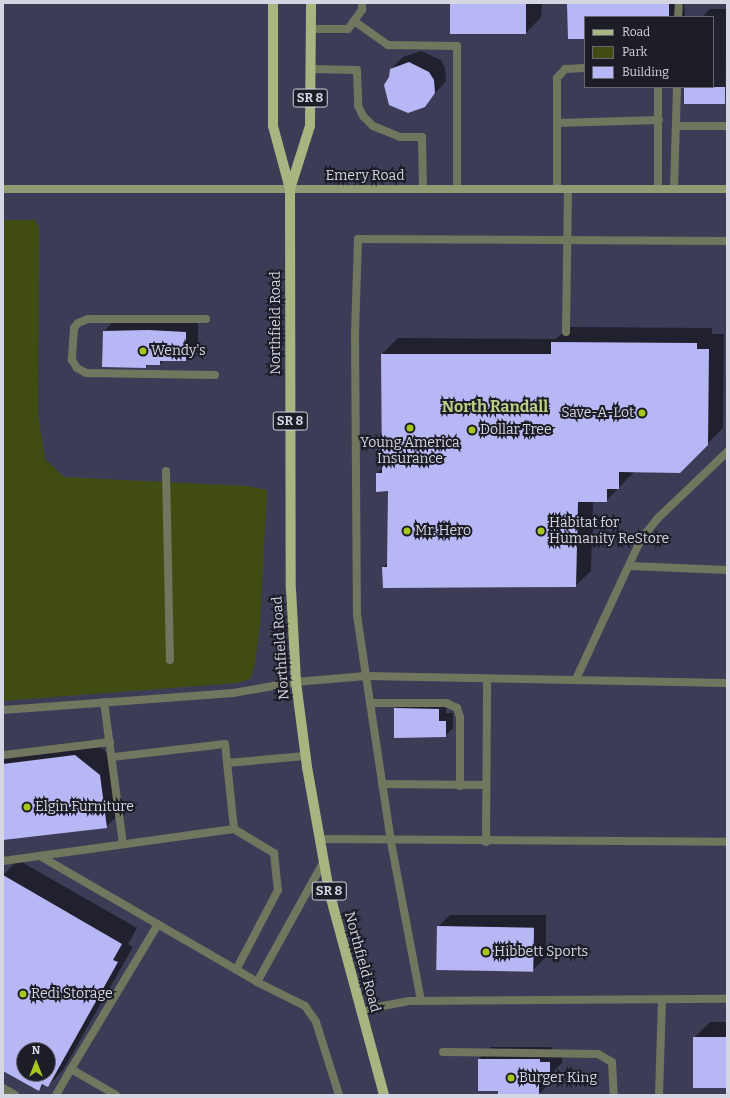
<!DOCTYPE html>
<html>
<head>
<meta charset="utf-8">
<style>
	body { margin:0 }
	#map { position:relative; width:730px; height:1098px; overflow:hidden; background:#353449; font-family:Bitter,serif }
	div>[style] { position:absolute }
	.built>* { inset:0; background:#3d3c57 }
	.green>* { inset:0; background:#404c12 }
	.shadow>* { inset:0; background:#0007 }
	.building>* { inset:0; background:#b7b7f5; transform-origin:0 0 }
	.lane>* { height:8px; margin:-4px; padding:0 4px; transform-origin:4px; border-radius:4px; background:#70775e }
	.secondary>* { height:8px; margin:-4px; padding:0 4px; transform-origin:4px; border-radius:4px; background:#8f9b72 }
	.primary>* { height:10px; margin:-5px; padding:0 5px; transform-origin:5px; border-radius:5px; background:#a7b681 }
	.dots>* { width:11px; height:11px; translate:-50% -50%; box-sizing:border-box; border:2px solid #1d1d27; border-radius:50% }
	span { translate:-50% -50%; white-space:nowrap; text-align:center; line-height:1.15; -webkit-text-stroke:4px #1d1d27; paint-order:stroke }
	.shield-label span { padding:1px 3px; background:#1d1d27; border:1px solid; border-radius:3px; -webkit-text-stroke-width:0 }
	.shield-label { font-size:13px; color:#d5d6e3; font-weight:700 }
	.street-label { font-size:14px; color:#d5d6e3 }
	.poi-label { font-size:14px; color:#d5d6e3 }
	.left { translate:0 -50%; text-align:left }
	.right { translate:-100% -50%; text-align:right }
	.quarter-label { font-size:16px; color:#bcd086; font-weight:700 }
	.frame { position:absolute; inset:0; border:4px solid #d5d6e3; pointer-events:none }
	.legend { position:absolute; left:584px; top:16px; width:130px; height:72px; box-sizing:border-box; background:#1d1d27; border:1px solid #676772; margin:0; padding:5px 7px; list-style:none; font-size:12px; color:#d5d6e3 }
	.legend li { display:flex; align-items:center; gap:8px; height:20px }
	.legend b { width:20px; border:1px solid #676772 }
	.north { position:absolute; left:16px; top:1042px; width:40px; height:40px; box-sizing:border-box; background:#1d1d27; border:1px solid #676772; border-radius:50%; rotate:0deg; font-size:11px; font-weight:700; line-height:16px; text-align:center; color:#d5d6e3 }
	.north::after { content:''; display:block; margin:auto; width:14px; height:18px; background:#a7c71e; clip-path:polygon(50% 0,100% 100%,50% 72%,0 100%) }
</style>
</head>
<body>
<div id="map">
	<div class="built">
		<i style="clip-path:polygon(evenodd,3px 3px,727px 3px,727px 1095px,3px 1095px,3px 3px,585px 17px,713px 17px,713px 87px,585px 87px,585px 17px,3px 3px,24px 1050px,48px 1050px,48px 1074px,24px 1074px,24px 1050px)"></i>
	</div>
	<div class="green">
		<i style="clip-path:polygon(3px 220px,35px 220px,39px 227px,38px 415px,45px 459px,64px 477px,247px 486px,267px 490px,260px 625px,255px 664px,250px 679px,237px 683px,3px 701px)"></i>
	</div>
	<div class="shadow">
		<i style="clip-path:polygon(451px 3px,542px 3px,541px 17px,526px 33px)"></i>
		<i style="clip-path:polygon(568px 3px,684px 3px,685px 17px,585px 17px,585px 38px)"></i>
		<i style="clip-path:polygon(710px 9px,727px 9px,725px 103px,685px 87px,713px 87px,713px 17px,702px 17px)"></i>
		<i style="clip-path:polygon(421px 51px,441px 60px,445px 68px,446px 81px,424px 106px,390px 78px,391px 69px,403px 57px)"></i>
		<i style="clip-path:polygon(116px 319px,198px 320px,198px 348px,186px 360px,164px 360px,160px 364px,149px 364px,146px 367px,104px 331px)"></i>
		<i style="clip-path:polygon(568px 327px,712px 328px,712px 334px,724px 334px,723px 428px,679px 472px,634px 472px,606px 501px,593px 501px,591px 571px,575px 586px,383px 567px,388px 563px,389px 490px,377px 473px,383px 467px,382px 354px,398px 338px,556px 339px)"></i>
		<i style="clip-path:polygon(403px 701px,447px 701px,446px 713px,453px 713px,453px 728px,445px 736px,395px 709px)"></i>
		<i style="clip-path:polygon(91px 740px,115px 759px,122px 811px,106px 827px,3px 839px,3px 751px)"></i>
		<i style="clip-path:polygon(evenodd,18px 860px,137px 928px,128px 944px,133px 947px,63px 1070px,48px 1086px,44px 1084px,39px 1090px,3px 1070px,3px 875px,18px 860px,24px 1050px,48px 1050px,48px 1074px,24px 1074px,24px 1050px)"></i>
		<i style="clip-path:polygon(450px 915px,546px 915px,546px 957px,534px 969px,438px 927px)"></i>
		<i style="clip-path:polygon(710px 1022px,727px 1022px,727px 1087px,694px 1038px)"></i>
		<i style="clip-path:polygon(491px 1047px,552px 1047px,551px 1051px,562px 1051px,562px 1063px,551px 1074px,551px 1082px,539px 1094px,499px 1095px,499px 1090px,479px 1059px)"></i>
	</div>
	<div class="building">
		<i style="left:450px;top:3px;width:76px;height:31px"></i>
		<i style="clip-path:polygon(567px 3px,669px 3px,669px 17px,585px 17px,585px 39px,568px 39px)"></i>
		<i style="clip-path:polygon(409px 62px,429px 72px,434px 80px,435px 93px,425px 107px,408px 113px,389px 105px,384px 85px,389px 77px,390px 69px)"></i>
		<i style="left:684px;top:87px;width:41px;height:17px"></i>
		<i style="clip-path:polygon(148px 330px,186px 332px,186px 361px,160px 361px,160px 365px,146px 365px,146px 368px,102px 367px,103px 331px)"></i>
		<i style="clip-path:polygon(551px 342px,697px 343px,697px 349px,709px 349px,708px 445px,680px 473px,619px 472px,619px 489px,607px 489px,607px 502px,578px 502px,576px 587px,383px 588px,382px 567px,387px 567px,388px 491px,376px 492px,376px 473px,382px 473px,381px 354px,551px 354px)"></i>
		<i style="clip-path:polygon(394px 708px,439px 709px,439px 721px,446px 721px,446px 737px,394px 738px)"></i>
		<i style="clip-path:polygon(75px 755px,100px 775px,107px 828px,3px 840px,3px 764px)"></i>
		<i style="clip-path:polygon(evenodd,3px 875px,122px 944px,113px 960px,118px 962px,48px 1087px,42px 1084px,39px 1091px,3px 1071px,3px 875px,24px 1050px,48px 1050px,48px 1074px,24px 1074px,24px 1050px)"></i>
		<i style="left:437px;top:926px;width:97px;height:44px;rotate:1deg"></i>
		<i style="left:693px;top:1037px;width:34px;height:51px"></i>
		<i style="clip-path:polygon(478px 1059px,540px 1059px,540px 1062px,550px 1062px,550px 1076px,539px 1077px,539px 1095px,498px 1095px,498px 1091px,478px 1091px)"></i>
	</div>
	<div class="lane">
		<i style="left:678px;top:17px;width:14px;rotate:-86deg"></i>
		<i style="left:354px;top:21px;width:42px;rotate:35.2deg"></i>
		<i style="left:388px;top:45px;width:69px;rotate:0.8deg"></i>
		<i style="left:457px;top:46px;width:143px;rotate:90deg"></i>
		<i style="left:310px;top:29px;width:38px"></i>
		<i style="left:348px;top:29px;width:24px;rotate:-54deg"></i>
		<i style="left:362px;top:10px;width:7px;rotate:-90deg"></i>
		<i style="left:310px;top:69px;width:47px;rotate:1.2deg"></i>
		<i style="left:357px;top:70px;width:36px;rotate:88deg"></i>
		<i style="left:358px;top:106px;width:11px;rotate:63deg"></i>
		<i style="left:363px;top:116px;width:14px;rotate:45deg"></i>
		<i style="left:373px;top:126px;width:29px;rotate:22deg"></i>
		<i style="left:400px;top:137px;width:22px"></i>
		<i style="left:422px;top:137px;width:52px;rotate:88.9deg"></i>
		<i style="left:658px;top:87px;width:102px;rotate:90deg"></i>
		<i style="left:557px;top:123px;width:102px;rotate:-1.7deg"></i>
		<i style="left:676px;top:126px;width:51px"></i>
		<i style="left:557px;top:189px;width:111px;rotate:-90deg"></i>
		<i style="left:557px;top:78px;width:12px;rotate:-48deg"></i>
		<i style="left:565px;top:69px;width:20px;rotate:-3deg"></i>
		<i style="left:674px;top:189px;width:102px;rotate:-88.3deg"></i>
		<i style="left:727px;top:241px;width:369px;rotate:-179.7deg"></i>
		<i style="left:358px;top:239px;width:94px;rotate:91.8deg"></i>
		<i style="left:355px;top:333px;width:282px;rotate:89.6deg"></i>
		<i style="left:357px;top:615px;width:62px;rotate:81.6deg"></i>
		<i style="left:366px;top:676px;width:361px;rotate:1.1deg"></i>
		<i style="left:206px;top:319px;width:118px;rotate:180deg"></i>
		<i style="left:88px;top:319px;width:11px;rotate:158deg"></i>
		<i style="left:78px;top:323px;width:6px;rotate:129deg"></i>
		<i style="left:74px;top:328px;width:32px;rotate:94deg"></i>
		<i style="left:72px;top:360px;width:9px;rotate:58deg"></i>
		<i style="left:77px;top:368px;width:10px;rotate:29deg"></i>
		<i style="left:86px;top:373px;width:129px;rotate:0.9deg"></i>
		<i style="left:566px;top:332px;width:143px;rotate:-89.2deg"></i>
		<i style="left:166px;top:471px;width:189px;rotate:88.8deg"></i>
		<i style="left:629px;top:566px;width:98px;rotate:2.3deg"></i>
		<i style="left:576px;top:679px;width:154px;rotate:-65.1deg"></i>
		<i style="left:641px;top:539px;width:26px;rotate:-51deg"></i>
		<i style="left:657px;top:519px;width:97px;rotate:-43.7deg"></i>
		<i style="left:104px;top:702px;width:143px;rotate:82.4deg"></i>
		<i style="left:370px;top:703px;width:76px"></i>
		<i style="left:446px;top:703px;width:12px;rotate:24deg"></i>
		<i style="left:457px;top:708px;width:9px;rotate:72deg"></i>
		<i style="left:460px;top:717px;width:69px;rotate:90deg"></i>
		<i style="left:3px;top:710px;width:231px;rotate:-4.2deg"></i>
		<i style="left:233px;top:693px;width:64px;rotate:-9.9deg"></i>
		<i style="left:296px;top:682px;width:70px;rotate:-4.9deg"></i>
		<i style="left:366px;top:676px;width:168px;rotate:81.4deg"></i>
		<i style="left:391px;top:842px;width:162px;rotate:79.3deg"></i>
		<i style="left:3px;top:755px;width:108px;rotate:-6.9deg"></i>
		<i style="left:227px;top:763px;width:78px;rotate:-5.1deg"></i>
		<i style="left:382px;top:784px;width:104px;rotate:0.6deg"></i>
		<i style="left:234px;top:829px;width:47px;rotate:31deg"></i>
		<i style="left:274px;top:853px;width:37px;rotate:84deg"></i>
		<i style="left:278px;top:890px;width:90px;rotate:117.7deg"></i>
		<i style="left:319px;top:839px;width:408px;rotate:0.4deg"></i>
		<i style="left:486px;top:842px;width:163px;rotate:-89.6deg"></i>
		<i style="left:40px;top:856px;width:251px;rotate:30.1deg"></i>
		<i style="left:257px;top:982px;width:54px;rotate:26.6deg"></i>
		<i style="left:305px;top:1006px;width:19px;rotate:55deg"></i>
		<i style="left:316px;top:1022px;width:77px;rotate:72.5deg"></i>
		<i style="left:3px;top:861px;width:233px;rotate:-7.9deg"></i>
		<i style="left:234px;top:829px;width:85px;rotate:-96deg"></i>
		<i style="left:225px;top:744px;width:114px;rotate:173.4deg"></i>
		<i style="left:257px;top:982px;width:136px;rotate:-61deg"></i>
		<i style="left:361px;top:1010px;width:49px;rotate:-10.6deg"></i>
		<i style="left:409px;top:1001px;width:318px;rotate:-0.4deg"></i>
		<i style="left:443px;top:1052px;width:155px;rotate:0.7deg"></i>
		<i style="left:598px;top:1054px;width:16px;rotate:30deg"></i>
		<i style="left:612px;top:1062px;width:33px;rotate:87deg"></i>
		<i style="left:3px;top:1088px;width:14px;rotate:30deg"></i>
		<i style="left:56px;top:1095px;width:30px;rotate:-60deg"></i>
		<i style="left:116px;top:1095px;width:52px;rotate:-150deg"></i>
		<i style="left:71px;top:1069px;width:169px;rotate:-59deg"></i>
		<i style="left:659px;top:1095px;width:95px;rotate:-88.2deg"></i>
	</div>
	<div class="secondary">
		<i style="left:3px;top:189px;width:724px"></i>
	</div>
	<div class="primary">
		<i style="left:273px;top:3px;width:123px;rotate:90deg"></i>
		<i style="left:273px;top:126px;width:65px;rotate:74.9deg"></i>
		<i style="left:290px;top:189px;width:400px;rotate:89.9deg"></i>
		<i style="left:291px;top:589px;width:93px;rotate:86.9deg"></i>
		<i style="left:296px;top:682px;width:86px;rotate:82.6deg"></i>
		<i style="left:307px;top:767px;width:126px;rotate:79.9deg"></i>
		<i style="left:329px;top:891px;width:211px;rotate:74.9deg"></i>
		<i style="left:290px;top:189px;width:66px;rotate:-72.4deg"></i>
		<i style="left:310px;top:126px;width:123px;rotate:-89.5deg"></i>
	</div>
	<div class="dots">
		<i style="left:143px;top:351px;background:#a7c71e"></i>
		<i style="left:642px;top:413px;background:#a7c71e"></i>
		<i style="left:410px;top:428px;background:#a7c71e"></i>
		<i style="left:472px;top:430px;background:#a7c71e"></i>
		<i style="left:407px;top:531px;background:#a7c71e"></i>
		<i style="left:541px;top:531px;background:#a7c71e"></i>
		<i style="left:27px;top:807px;background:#a7c71e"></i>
		<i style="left:486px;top:952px;background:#a7c71e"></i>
		<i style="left:23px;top:994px;background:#a7c71e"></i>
		<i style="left:511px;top:1078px;background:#a7c71e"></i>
	</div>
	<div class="shield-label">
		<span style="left:310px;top:98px">SR 8</span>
		<span style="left:290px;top:421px">SR 8</span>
		<span style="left:329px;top:891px">SR 8</span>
	</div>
	<div class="street-label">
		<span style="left:365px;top:176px">Emery Road</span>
		<span style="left:276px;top:323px;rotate:-90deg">Northfield Road</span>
		<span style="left:281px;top:648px;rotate:-94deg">Northfield Road</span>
		<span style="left:362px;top:962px;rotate:75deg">Northfield Road</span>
	</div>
	<div class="poi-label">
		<span class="left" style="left:151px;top:351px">Wendy's</span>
		<span class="right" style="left:634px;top:413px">Save-A-Lot</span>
		<span class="left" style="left:480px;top:430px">Dollar Tree</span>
		<span style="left:410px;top:451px">Young America<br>Insurance</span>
		<span class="left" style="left:549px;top:531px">Habitat for<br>Humanity ReStore</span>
		<span class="left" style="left:415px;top:531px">Mr. Hero</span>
		<span class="left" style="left:35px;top:807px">Elgin Furniture</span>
		<span class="left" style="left:494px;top:952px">Hibbett Sports</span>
		<span class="left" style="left:31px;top:994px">Redi Storage</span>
		<span class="left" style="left:519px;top:1078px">Burger King</span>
	</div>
	<div class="quarter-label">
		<span style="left:495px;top:407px">North Randall</span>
	</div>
	<div class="frame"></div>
	<ul class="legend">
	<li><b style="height:5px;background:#a7b681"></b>Road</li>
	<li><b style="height:11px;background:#404c12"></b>Park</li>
	<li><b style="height:11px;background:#b7b7f5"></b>Building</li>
	</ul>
	<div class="north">N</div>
</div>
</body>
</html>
